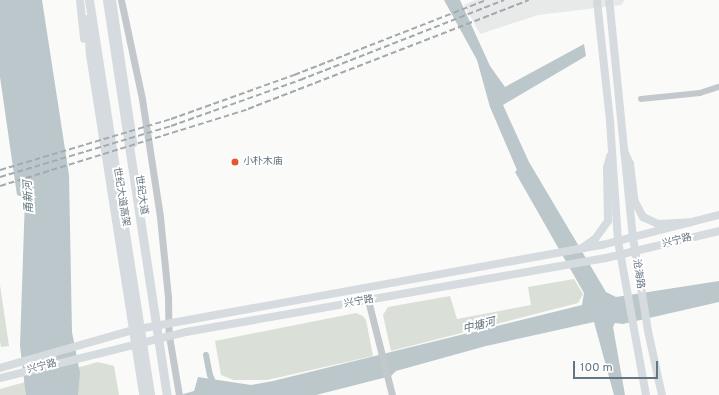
<!DOCTYPE html>
<html>
<head>
<meta charset="utf-8">
<style>
	body { margin:0 }
	#map { position:relative; width:719px; height:395px; overflow:hidden; background:#fafaf8; font-family:Overpass,"Noto Sans SC",sans-serif }
	div>[style] { position:absolute }
	.built>* { inset:0; background:#e8e9e9 }
	.green>* { inset:0; background:#dadfd7 }
	.water>* { inset:0; background:#bbc7cb }
	.canal>* { height:6px; margin:-3px; padding:0 3px; transform-origin:3px; border-radius:3px; background:#bbc7cb }
	.secondary-tunnel>* { height:8px; margin-top:-4px; transform-origin:0; background:repeating-linear-gradient(90deg,#d5d9db 0 8px,transparent 0 12px) }
	.minor>* { height:5.5px; margin:-2.75px; padding:0 2.75px; transform-origin:2.75px; border-radius:2.75px; background:#c3c8cc }
	.tertiary>* { height:7px; margin:-3.5px; padding:0 3.5px; transform-origin:3.5px; border-radius:3.5px; background:#c3c8cc }
	.secondary>* { height:8px; margin:-4px; padding:0 4px; transform-origin:4px; border-radius:4px; background:#d6dbdf }
	.primary>* { height:8px; margin:-4px; padding:0 4px; transform-origin:4px; border-radius:4px; background:#d6dbdf }
	.trunk>* { height:9px; margin:-4.5px; padding:0 4.5px; transform-origin:4.5px; border-radius:4.5px; background:#d6dbdf }
	.rail>* { height:1.5px; margin-top:-0.75px; transform-origin:0; background:repeating-linear-gradient(90deg,#a2aab0 0 6px,transparent 0 9px) }
	.dots>* { width:11px; height:11px; translate:-50% -50%; box-sizing:border-box; border:2px solid #fff; border-radius:50% }
	span { translate:-50% -50%; white-space:nowrap; text-align:center; line-height:1.15; -webkit-text-stroke:4px #fff; paint-order:stroke }
	.poi-label { font-size:10px; color:#657683 }
	.left { translate:0 -50%; text-align:left }
	.street-label { font-size:10px; color:#657683 }
	.water-label { font-size:11px; color:#60757c; font-style:italic }
	.scale { position:absolute; left:573px; top:361px; width:85px; height:18px; box-sizing:border-box; border:2px solid #657683; border-top:0; padding-left:5px; font-size:12px; line-height:14px; white-space:nowrap; color:#657683; -webkit-text-stroke:3px #fff; paint-order:stroke }
</style>
</head>
<body>
<div id="map">
	<div class="built">
		<i style="clip-path:polygon(475px 0,625px 0,621px 5px,538px 15px,480px 34px,464px 5px)"></i>
	</div>
	<div class="green">
		<i style="clip-path:polygon(574px 279px,583px 294px,578px 303px,391px 351px,383px 315px,388px 307px,450px 296px,457px 319px,531px 305px,528px 287px)"></i>
		<i style="clip-path:polygon(0 285px,9px 346px,1px 347px,0 342px)"></i>
		<i style="clip-path:polygon(356px 313px,363px 316px,366px 320px,373px 356px,267px 380px,234px 380px,221px 375px,215px 341px)"></i>
		<i style="clip-path:polygon(98px 362px,114px 366px,119px 395px,0 395px,0 389px)"></i>
	</div>
	<div class="water">
		<i style="clip-path:polygon(0 0,42px 0,69px 175px,72px 332px,80px 373px,78px 395px,26px 395px,25px 388px,20px 346px,25px 198px,17px 195px,0 77px)"></i>
		<i style="clip-path:polygon(444px 0,460px 0,490px 66px,505px 87px,584px 44px,586px 56px,503px 105px,529px 162px,606px 292px,616px 297px,719px 281px,719px 302px,623px 324px,615px 323px,613px 327px,625px 395px,614px 395px,594px 322px,486px 346px,396px 371px,391px 376px,316px 395px,180px 395px,194px 391px,198px 377px,251px 385px,273px 381px,582px 305px,584px 293px,515px 172px,517px 170px,490px 107px,477px 60px)"></i>
	</div>
	<div class="canal">
		<i style="left:206px;top:355px;width:20px;rotate:79deg"></i>
		<i style="left:210px;top:375px;width:22px;rotate:66deg"></i>
	</div>
	<div class="secondary-tunnel">
		<i style="left:597px;top:0;width:10px;rotate:84deg"></i>
		<i style="left:609px;top:0;width:8px;rotate:83deg"></i>
	</div>
	<div class="minor">
		<i style="left:641px;top:99px;width:59px;rotate:-5.8deg"></i>
		<i style="left:700px;top:93px;width:20px;rotate:-18deg"></i>
	</div>
	<div class="tertiary">
		<i style="left:121px;top:0;width:101px;rotate:78deg"></i>
		<i style="left:142px;top:99px;width:119px;rotate:81.3deg"></i>
		<i style="left:160px;top:217px;width:80px;rotate:84.3deg"></i>
		<i style="left:168px;top:297px;width:39px;rotate:89deg"></i>
		<i style="left:169px;top:336px;width:60px;rotate:80.4deg"></i>
		<i style="left:368px;top:300px;width:98px;rotate:75.8deg"></i>
	</div>
	<div class="secondary">
		<i style="left:610px;top:8px;width:231px;rotate:84.3deg"></i>
		<i style="left:633px;top:238px;width:94px;rotate:80.8deg"></i>
		<i style="left:648px;top:331px;width:66px;rotate:77.7deg"></i>
		<i style="left:598px;top:10px;width:112px;rotate:83.8deg"></i>
		<i style="left:610px;top:121px;width:120px;rotate:86.2deg"></i>
		<i style="left:618px;top:241px;width:157px;rotate:79.7deg"></i>
		<i style="left:0;top:368px;width:138px;rotate:-15.9deg"></i>
		<i style="left:133px;top:330px;width:477px;rotate:-10.3deg"></i>
		<i style="left:602px;top:245px;width:121px;rotate:-14.4deg"></i>
		<i style="left:0;top:378px;width:192px;rotate:-13.9deg"></i>
		<i style="left:186px;top:332px;width:426px;rotate:-10deg"></i>
		<i style="left:606px;top:258px;width:116px;rotate:-13.4deg"></i>
	</div>
	<div class="primary">
		<i style="left:80px;top:0;width:39px;rotate:84deg"></i>
		<i style="left:112px;top:0;width:145px;rotate:81.6deg"></i>
		<i style="left:88px;top:19px;width:36px;rotate:87deg"></i>
		<i style="left:90px;top:55px;width:344px;rotate:81.1deg"></i>
		<i style="left:624px;top:151px;width:14px;rotate:65deg"></i>
		<i style="left:630px;top:164px;width:38px;rotate:83deg"></i>
		<i style="left:635px;top:202px;width:17px;rotate:62deg"></i>
		<i style="left:643px;top:217px;width:17px;rotate:25deg"></i>
		<i style="left:658px;top:224px;width:33px;rotate:-3deg"></i>
		<i style="left:582px;top:248px;width:16px;rotate:-35deg"></i>
		<i style="left:595px;top:239px;width:22px;rotate:-54deg"></i>
		<i style="left:608px;top:221px;width:53px;rotate:-91.1deg"></i>
		<i style="left:607px;top:168px;width:12px;rotate:-76deg"></i>
	</div>
	<div class="trunk">
		<i style="left:89px;top:0;width:400px;rotate:81.2deg"></i>
		<i style="left:107px;top:0;width:400px;rotate:81.4deg"></i>
	</div>
	<div class="rail">
		<i style="left:0;top:170px;width:178px;rotate:-16.6deg"></i>
		<i style="left:171px;top:119px;width:131px;rotate:-19.7deg"></i>
		<i style="left:294px;top:75px;width:206px;rotate:-21.3deg"></i>
		<i style="left:0;top:177px;width:178px;rotate:-16.6deg"></i>
		<i style="left:171px;top:126px;width:137px;rotate:-19.6deg"></i>
		<i style="left:300px;top:80px;width:219px;rotate:-21.4deg"></i>
		<i style="left:0;top:186px;width:260px;rotate:-17.2deg"></i>
		<i style="left:248px;top:109px;width:301px;rotate:-21.2deg"></i>
	</div>
	<div class="dots">
		<i style="left:235px;top:162px;background:#e4572e"></i>
	</div>
	<div class="poi-label">
		<span class="left" style="left:243px;top:162px">小朴木庙</span>
	</div>
	<div class="street-label">
		<span style="left:141px;top:195px;rotate:82deg">世纪大道</span>
		<span style="left:121px;top:197px;rotate:81deg">世纪大道高架</span>
		<span style="left:677px;top:241px;rotate:-14deg">兴宁路</span>
		<span style="left:638px;top:274px;rotate:81deg">沧海路</span>
		<span style="left:359px;top:302px;rotate:-10deg">兴宁路</span>
		<span style="left:42px;top:367px;rotate:-15deg">兴宁路</span>
	</div>
	<div class="water-label">
		<span style="left:29px;top:197px;rotate:-93deg">甬新河</span>
		<span style="left:479px;top:326px;rotate:-14deg">中塘河</span>
	</div>
	<div class="scale">100 m</div>
</div>
</body>
</html>
